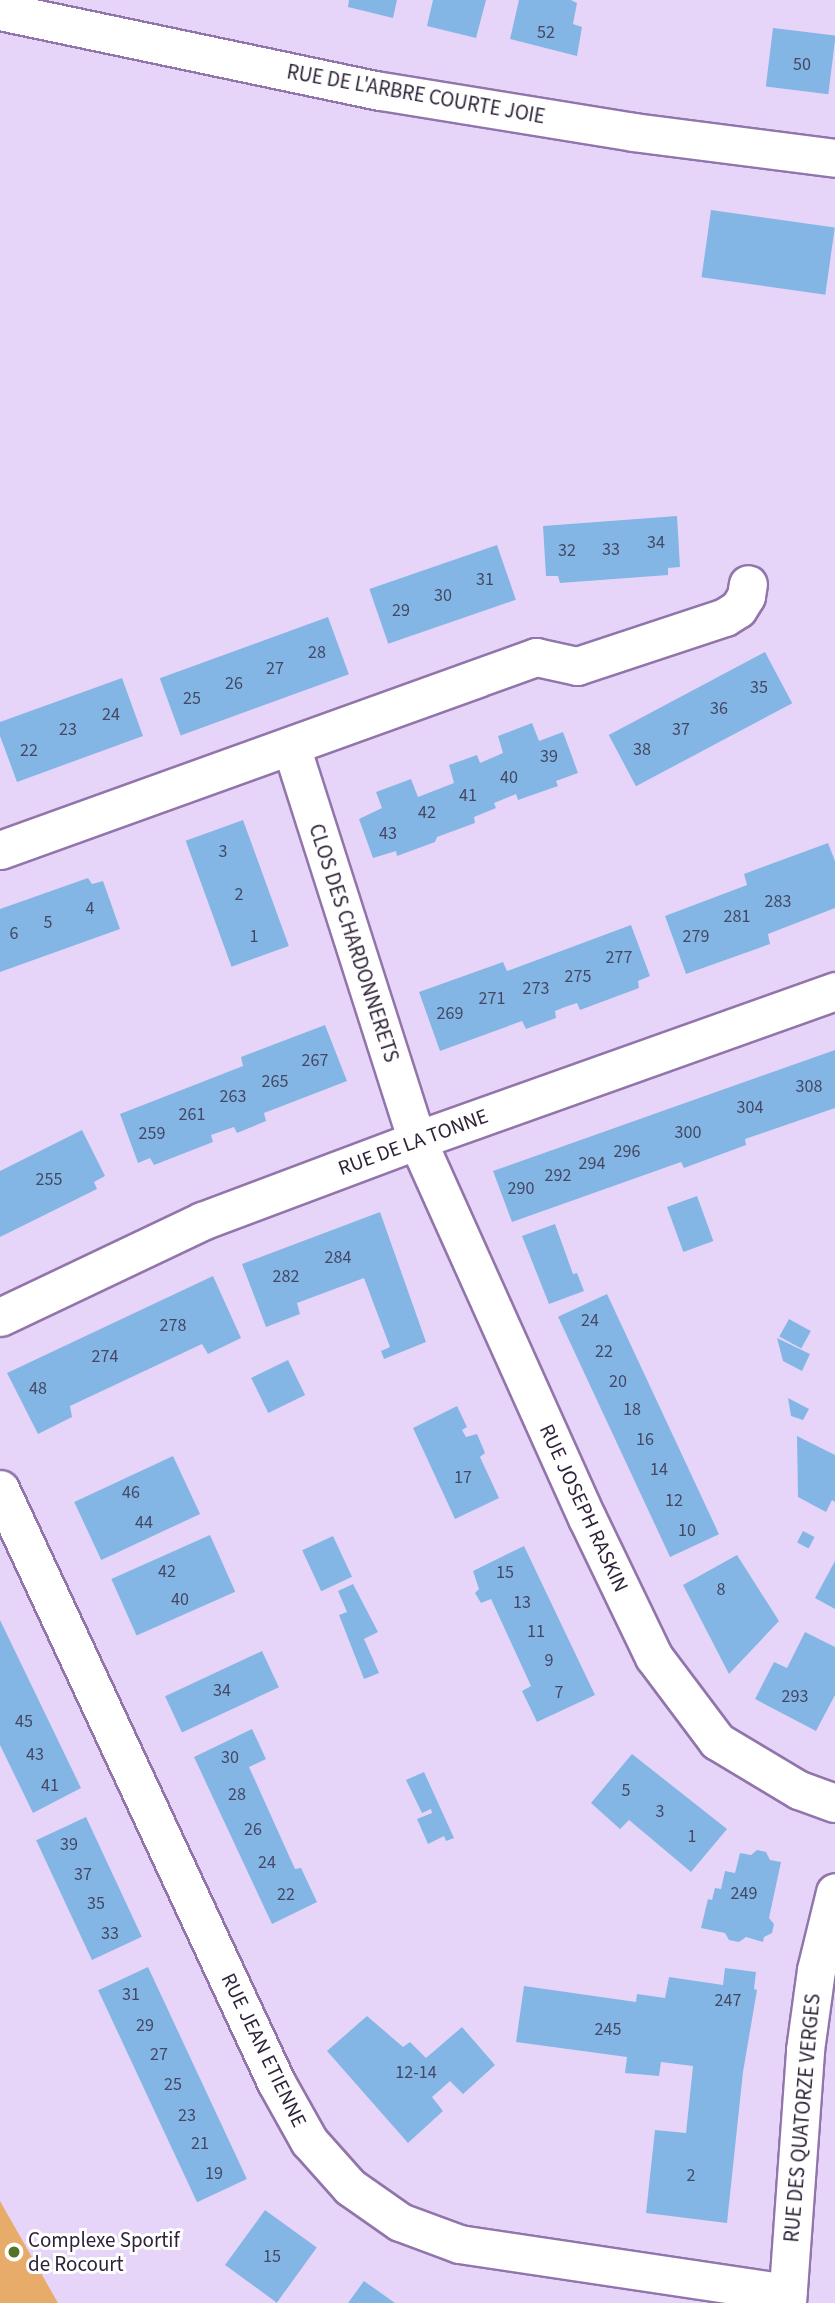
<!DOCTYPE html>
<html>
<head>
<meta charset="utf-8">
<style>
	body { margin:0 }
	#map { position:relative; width:835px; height:2303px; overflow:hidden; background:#e7d5f9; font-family:"Source Sans 3",sans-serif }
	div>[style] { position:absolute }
	.green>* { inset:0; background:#e7ac6a }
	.building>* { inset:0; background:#84b6e5; transform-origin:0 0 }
	.roads { filter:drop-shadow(2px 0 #9175ab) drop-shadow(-2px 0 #9175ab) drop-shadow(0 2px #9175ab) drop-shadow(0 -2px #9175ab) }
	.minor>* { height:37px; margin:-18.5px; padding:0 18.5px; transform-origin:18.5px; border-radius:18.5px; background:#fff }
	.dots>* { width:19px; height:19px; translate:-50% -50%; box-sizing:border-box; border:4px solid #fff; border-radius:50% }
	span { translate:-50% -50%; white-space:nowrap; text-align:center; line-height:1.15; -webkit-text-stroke:6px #fff; paint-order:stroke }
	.number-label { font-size:18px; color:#444864 }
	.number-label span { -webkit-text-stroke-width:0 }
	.street-label { font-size:21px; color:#2f2339 }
	.poi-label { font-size:21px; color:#2f2339 }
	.left { translate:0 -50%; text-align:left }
</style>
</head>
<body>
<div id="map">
	<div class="green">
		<i style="clip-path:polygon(0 2201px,58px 2303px,0 2303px)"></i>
	</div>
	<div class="building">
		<i style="clip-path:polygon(349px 0,397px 0,393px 18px,348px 7px)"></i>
		<i style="clip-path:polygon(433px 0,486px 0,476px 38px,427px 26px)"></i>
		<i style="clip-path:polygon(519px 0,571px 0,577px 3px,573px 24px,582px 27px,577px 56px,510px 39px)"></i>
		<i style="left:773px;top:28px;width:63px;height:59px;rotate:7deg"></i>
		<i style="left:711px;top:210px;width:125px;height:68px;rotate:8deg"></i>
		<i style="clip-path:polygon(677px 516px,680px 567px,668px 568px,668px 575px,560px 583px,558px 576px,546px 576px,543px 526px)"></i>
		<i style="left:497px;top:545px;width:58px;height:135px;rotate:71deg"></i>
		<i style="left:328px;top:617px;width:61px;height:179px;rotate:70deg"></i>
		<i style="left:765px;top:652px;width:58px;height:177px;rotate:62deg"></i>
		<i style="clip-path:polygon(122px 678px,143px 736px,17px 782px,0 736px,0 722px)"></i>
		<i style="clip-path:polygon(532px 723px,539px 741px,563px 732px,578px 773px,556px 781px,558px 786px,518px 800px,516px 794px,494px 803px,496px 808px,474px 817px,475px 823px,437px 837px,435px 842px,397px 856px,396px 851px,373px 858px,359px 819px,382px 808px,376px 792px,411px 779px,418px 797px,454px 783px,449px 765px,477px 755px,480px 763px,503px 753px,498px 736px)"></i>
		<i style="left:243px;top:820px;width:134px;height:61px;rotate:70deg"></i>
		<i style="clip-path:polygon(828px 843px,835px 861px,835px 908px,768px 934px,770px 944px,686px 974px,665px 916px,747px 885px,744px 874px)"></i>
		<i style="clip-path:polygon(88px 878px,92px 884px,103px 881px,120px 929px,0 972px,0 909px)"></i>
		<i style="clip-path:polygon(631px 925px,650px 976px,638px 981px,639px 988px,580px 1010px,577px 1003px,565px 1007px,555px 1011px,556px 1018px,526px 1029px,522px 1021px,440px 1051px,419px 992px,503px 962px,507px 971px)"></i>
		<i style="clip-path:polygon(325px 1025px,347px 1081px,264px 1113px,266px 1121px,237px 1133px,234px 1127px,211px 1135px,213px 1142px,154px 1165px,150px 1158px,138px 1163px,120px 1114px,243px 1066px,241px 1057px)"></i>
		<i style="clip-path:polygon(835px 1050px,835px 1108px,745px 1139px,746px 1145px,684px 1168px,681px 1162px,512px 1222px,493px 1171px)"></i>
		<i style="clip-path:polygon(82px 1130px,105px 1176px,94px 1182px,97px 1189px,0 1237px,0 1171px)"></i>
		<i style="left:697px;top:1196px;width:48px;height:32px;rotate:70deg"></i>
		<i style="clip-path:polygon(380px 1212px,426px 1342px,384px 1359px,381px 1351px,390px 1347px,364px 1278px,297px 1303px,300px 1314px,266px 1327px,242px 1264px)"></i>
		<i style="clip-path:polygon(555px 1224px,573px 1274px,577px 1273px,584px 1291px,549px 1304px,522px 1236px)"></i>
		<i style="clip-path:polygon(213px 1276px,241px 1338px,208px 1354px,202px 1344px,70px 1406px,72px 1417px,38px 1434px,7px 1373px)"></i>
		<i style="left:607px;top:1294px;width:265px;height:54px;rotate:65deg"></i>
		<i style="left:789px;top:1319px;width:25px;height:20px;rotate:29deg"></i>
		<i style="clip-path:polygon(777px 1338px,810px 1354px,802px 1371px,783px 1361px)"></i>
		<i style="left:288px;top:1360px;width:39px;height:41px;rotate:64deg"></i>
		<i style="clip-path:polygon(788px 1398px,809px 1409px,803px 1420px,791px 1416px)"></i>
		<i style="clip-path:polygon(457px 1406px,467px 1427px,462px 1430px,466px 1437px,477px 1434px,485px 1453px,480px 1457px,499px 1498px,455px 1519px,413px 1428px)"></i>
		<i style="clip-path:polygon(797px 1436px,835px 1455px,835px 1502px,832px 1500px,826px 1512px,798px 1497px)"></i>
		<i style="left:173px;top:1456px;width:64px;height:109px;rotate:65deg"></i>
		<i style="left:803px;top:1531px;width:13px;height:13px;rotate:27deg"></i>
		<i style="left:210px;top:1535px;width:62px;height:108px;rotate:66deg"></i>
		<i style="left:333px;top:1536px;width:45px;height:34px;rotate:65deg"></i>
		<i style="clip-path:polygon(524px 1546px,595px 1695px,537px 1722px,522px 1691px,531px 1686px,491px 1599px,481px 1603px,475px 1593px,479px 1589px,473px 1571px)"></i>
		<i style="clip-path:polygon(737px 1555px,779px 1621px,729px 1674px,683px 1585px)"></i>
		<i style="clip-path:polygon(835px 1561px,835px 1609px,815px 1598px)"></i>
		<i style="clip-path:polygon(353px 1584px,378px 1632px,364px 1639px,379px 1673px,364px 1679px,339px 1615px,347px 1612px,338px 1591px)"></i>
		<i style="clip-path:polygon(0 1620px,81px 1788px,33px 1813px,0 1745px)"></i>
		<i style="clip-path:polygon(805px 1632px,835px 1647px,835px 1695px,816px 1731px,755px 1699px,774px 1662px,787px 1668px)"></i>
		<i style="left:262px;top:1651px;width:40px;height:107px;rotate:65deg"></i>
		<i style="clip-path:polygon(252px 1729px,266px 1759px,249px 1767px,295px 1869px,301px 1868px,317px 1902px,272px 1924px,194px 1757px)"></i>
		<i style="clip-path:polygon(632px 1754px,727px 1829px,691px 1872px,629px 1820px,620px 1829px,591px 1803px)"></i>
		<i style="clip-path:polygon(424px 1772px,454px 1838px,446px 1841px,444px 1836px,428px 1844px,417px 1819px,432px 1813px,431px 1809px,422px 1813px,406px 1780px)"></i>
		<i style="left:86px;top:1817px;width:132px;height:55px;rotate:65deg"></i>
		<i style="clip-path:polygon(757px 1850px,766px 1852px,770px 1860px,781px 1862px,769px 1918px,774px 1924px,772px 1933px,764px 1937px,763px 1942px,746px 1937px,739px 1942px,729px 1940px,725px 1933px,701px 1928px,708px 1899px,712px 1900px,715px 1888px,721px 1889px,725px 1871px,735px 1873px,740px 1853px,751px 1855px)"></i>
		<i style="left:148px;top:1967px;width:234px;height:55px;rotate:65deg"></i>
		<i style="clip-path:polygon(725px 1968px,756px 1972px,754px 1989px,757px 1990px,743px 2072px,727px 2223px,646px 2213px,655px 2130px,686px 2133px,693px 2066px,661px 2062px,659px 2076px,625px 2073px,627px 2057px,516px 2042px,524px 1986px,636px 2002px,637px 1994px,665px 1998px,669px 1977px,723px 1985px)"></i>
		<i style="clip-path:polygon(367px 2016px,403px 2047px,410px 2042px,426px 2058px,462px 2027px,495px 2065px,463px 2094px,450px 2081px,432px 2097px,443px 2111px,408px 2143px,327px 2051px)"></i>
		<i style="left:265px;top:2210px;width:64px;height:68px;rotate:36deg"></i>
		<i style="clip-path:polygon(364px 2281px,395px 2303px,348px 2303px)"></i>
	</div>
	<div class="roads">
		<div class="minor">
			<i style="left:0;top:11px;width:389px;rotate:11.9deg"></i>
			<i style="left:381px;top:91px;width:255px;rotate:9.2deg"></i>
			<i style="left:633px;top:132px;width:204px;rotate:7.3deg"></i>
			<i style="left:291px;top:746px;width:414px;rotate:72.3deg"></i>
			<i style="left:417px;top:1140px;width:414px;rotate:65.8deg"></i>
			<i style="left:587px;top:1518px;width:154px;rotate:64.3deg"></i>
			<i style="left:654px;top:1657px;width:105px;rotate:53.1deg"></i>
			<i style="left:717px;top:1741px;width:96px;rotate:30.9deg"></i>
			<i style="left:799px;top:1790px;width:38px;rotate:20deg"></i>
			<i style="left:0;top:850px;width:570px;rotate:-19.8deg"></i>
			<i style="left:536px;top:657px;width:42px;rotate:12.4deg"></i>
			<i style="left:577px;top:666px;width:156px;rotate:-18.3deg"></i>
			<i style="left:725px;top:617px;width:15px;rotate:-32deg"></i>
			<i style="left:738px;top:609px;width:15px;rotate:-58deg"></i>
			<i style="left:746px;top:596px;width:12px;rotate:-81deg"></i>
			<i style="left:0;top:1317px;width:224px;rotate:-25.4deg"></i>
			<i style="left:202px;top:1221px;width:230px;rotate:-20.6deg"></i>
			<i style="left:417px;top:1140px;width:444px;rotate:-19.6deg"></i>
			<i style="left:0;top:1489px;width:654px;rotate:65.04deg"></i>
			<i style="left:276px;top:2082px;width:68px;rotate:60.8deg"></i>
			<i style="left:309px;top:2141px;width:62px;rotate:48.3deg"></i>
			<i style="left:350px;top:2187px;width:61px;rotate:35deg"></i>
			<i style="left:400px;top:2222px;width:63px;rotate:20.4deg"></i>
			<i style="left:459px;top:2244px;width:332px;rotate:8.5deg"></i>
			<i style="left:787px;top:2303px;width:254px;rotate:-85.9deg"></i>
			<i style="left:805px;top:2050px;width:81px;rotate:-82.2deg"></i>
			<i style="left:816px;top:1970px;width:80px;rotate:-76.3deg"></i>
		</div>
	</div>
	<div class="dots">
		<i style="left:14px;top:2252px;background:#557227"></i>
	</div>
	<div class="number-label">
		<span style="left:546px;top:33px">52</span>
		<span style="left:802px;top:65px">50</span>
		<span style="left:656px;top:543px">34</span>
		<span style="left:611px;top:550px">33</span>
		<span style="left:567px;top:551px">32</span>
		<span style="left:485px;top:580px">31</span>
		<span style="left:443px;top:596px">30</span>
		<span style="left:401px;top:611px">29</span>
		<span style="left:317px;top:653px">28</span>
		<span style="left:275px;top:669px">27</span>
		<span style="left:234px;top:684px">26</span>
		<span style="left:759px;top:688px">35</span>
		<span style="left:192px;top:699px">25</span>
		<span style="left:719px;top:709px">36</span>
		<span style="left:111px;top:715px">24</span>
		<span style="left:68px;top:730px">23</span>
		<span style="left:681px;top:730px">37</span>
		<span style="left:642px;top:750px">38</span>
		<span style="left:29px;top:751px">22</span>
		<span style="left:549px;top:757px">39</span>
		<span style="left:509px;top:778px">40</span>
		<span style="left:468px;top:796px">41</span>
		<span style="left:427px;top:813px">42</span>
		<span style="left:388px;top:834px">43</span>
		<span style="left:223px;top:852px">3</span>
		<span style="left:239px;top:895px">2</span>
		<span style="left:778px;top:902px">283</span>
		<span style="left:90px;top:909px">4</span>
		<span style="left:737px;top:917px">281</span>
		<span style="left:48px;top:923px">5</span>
		<span style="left:14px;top:934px">6</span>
		<span style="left:254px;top:937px">1</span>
		<span style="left:696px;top:937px">279</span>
		<span style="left:619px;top:958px">277</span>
		<span style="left:578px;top:977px">275</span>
		<span style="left:536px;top:989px">273</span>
		<span style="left:492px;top:999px">271</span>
		<span style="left:450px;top:1014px">269</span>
		<span style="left:315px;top:1061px">267</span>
		<span style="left:275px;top:1082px">265</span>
		<span style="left:809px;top:1087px">308</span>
		<span style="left:233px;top:1097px">263</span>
		<span style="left:750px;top:1108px">304</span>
		<span style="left:192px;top:1115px">261</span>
		<span style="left:688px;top:1133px">300</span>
		<span style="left:152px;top:1134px">259</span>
		<span style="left:627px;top:1152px">296</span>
		<span style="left:592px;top:1164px">294</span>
		<span style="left:558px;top:1176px">292</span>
		<span style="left:49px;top:1180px">255</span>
		<span style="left:521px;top:1189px">290</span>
		<span style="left:338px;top:1258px">284</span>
		<span style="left:286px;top:1277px">282</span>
		<span style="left:590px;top:1321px">24</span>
		<span style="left:173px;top:1326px">278</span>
		<span style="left:604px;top:1352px">22</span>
		<span style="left:105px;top:1357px">274</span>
		<span style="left:618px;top:1382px">20</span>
		<span style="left:38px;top:1389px">48</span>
		<span style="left:632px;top:1410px">18</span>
		<span style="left:645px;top:1440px">16</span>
		<span style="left:659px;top:1470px">14</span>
		<span style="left:463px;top:1478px">17</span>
		<span style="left:131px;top:1493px">46</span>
		<span style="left:674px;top:1501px">12</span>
		<span style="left:144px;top:1523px">44</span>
		<span style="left:687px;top:1531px">10</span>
		<span style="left:167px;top:1572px">42</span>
		<span style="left:505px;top:1573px">15</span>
		<span style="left:721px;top:1590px">8</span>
		<span style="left:180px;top:1600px">40</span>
		<span style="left:522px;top:1603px">13</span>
		<span style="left:536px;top:1632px">11</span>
		<span style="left:549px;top:1661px">9</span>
		<span style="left:222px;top:1691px">34</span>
		<span style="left:559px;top:1693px">7</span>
		<span style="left:795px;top:1697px">293</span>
		<span style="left:24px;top:1722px">45</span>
		<span style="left:35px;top:1755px">43</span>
		<span style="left:230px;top:1758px">30</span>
		<span style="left:50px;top:1786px">41</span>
		<span style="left:626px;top:1791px">5</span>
		<span style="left:237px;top:1795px">28</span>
		<span style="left:660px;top:1812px">3</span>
		<span style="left:253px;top:1830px">26</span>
		<span style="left:692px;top:1837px">1</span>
		<span style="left:69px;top:1845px">39</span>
		<span style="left:267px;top:1863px">24</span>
		<span style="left:83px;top:1875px">37</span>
		<span style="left:744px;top:1894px">249</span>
		<span style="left:286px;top:1895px">22</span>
		<span style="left:96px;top:1904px">35</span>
		<span style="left:110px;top:1934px">33</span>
		<span style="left:131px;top:1995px">31</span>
		<span style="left:728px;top:2001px">247</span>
		<span style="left:145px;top:2026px">29</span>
		<span style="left:608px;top:2030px">245</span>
		<span style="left:159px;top:2055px">27</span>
		<span style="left:416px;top:2073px">12-14</span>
		<span style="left:173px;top:2085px">25</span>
		<span style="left:187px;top:2116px">23</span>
		<span style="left:200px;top:2144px">21</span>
		<span style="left:214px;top:2174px">19</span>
		<span style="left:691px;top:2176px">2</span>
		<span style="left:272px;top:2257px">15</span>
	</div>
	<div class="street-label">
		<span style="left:416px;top:94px;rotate:10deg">RUE DE L'ARBRE COURTE JOIE</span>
		<span style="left:354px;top:943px;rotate:72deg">CLOS DES CHARDONNERETS</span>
		<span style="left:413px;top:1142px;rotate:-20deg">RUE DE LA TONNE</span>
		<span style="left:584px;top:1508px;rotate:65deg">RUE JOSEPH RASKIN</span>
		<span style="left:264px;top:2050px;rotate:64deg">RUE JEAN ETIENNE</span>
		<span style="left:802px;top:2118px;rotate:-85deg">RUE DES QUATORZE VERGES</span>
	</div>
	<div class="poi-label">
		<span class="left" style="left:28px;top:2252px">Complexe Sportif<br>de Rocourt</span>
	</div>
</div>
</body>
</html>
